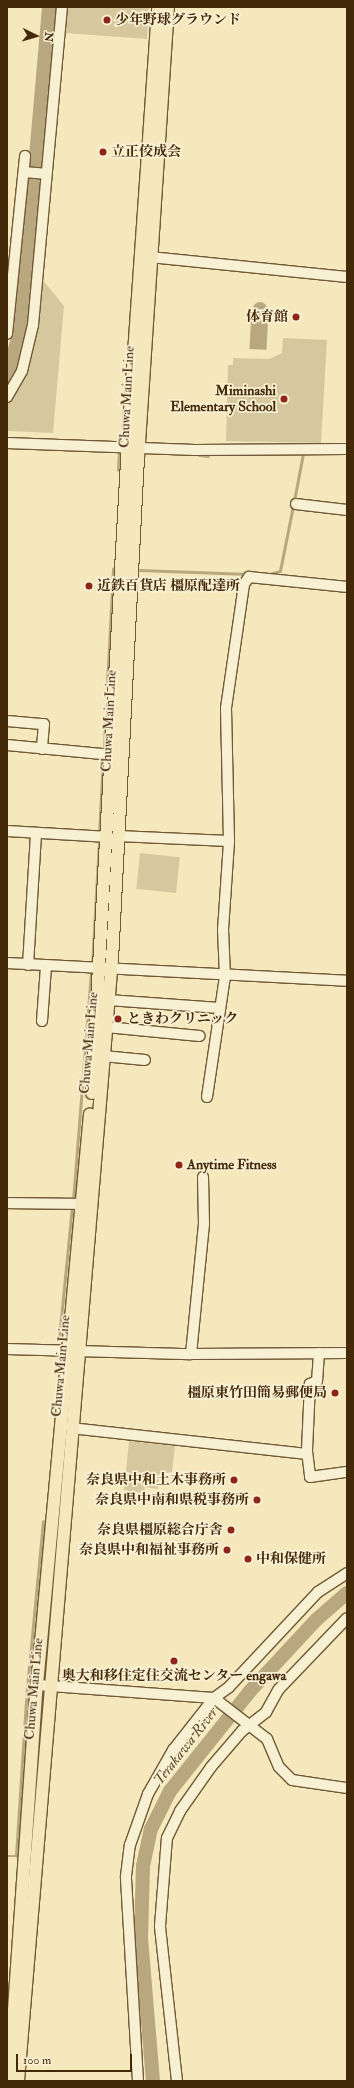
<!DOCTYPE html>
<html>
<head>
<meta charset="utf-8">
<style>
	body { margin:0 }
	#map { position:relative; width:354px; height:2088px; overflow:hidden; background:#f4e8bc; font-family:"IM FELL Double Pica","Noto Serif JP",serif }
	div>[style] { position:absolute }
	.green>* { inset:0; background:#d6c89e; transform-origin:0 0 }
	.water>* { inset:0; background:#b8a77f; transform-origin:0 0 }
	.round { border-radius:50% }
	.stream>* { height:2.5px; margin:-1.25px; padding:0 1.25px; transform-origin:1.25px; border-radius:1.25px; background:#b8a77f }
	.river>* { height:14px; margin:-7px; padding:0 7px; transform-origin:7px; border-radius:7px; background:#b8a77f }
	.roads { filter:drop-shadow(1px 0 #705936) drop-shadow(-1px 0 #705936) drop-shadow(0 1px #705936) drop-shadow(0 -1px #705936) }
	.minor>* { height:10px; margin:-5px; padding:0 5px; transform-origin:5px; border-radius:5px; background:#f8f0d3 }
	.major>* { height:12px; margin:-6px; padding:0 6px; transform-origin:6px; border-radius:6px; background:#f4e8bc }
	.dots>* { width:11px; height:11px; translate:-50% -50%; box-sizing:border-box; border:2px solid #f8f0d3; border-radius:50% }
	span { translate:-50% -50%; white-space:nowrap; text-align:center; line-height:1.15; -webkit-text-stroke:3.5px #f8f0d3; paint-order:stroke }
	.poi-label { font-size:14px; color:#442909; font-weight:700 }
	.left { translate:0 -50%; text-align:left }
	.right { translate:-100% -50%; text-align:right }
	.street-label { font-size:14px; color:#442909 }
	.water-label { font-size:15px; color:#674f2c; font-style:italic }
	.frame { position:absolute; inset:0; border:8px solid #442909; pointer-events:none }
	.north { position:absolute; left:16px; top:16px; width:40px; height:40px; -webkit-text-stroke:3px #f8f0d3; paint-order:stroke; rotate:95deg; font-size:11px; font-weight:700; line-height:16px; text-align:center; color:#442909 }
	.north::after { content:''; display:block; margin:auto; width:14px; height:18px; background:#442909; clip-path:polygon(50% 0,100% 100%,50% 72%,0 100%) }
	.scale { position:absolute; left:16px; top:2054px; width:116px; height:18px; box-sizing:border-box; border:2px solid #442909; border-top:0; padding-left:5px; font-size:12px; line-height:14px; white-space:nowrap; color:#442909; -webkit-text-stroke:3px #f8f0d3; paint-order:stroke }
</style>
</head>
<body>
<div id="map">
	<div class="green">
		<i style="clip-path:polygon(67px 7px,149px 7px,147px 39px,65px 33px)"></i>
		<i style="clip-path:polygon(41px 278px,64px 306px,53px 433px,7px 431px,7px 403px,21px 386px,35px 341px)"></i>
		<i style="clip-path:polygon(283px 338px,327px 340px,321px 443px,226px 441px,228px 365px,233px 365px,233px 358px,269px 359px,282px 353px)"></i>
		<i style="left:140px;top:853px;width:40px;height:36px;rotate:6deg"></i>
		<i style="clip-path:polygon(129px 1441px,175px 1446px,172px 1472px,159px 1474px,158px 1489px,145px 1487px,144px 1493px,124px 1491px)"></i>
	</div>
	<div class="water">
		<i class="round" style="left:253px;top:302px;width:14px;height:14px"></i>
		<i style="left:251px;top:320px;width:17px;height:29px;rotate:3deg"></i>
	</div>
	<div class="stream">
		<i style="left:199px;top:455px;width:9px;rotate:6deg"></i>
		<i style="left:118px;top:470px;width:17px;rotate:-87deg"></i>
		<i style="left:294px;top:501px;width:48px;rotate:-79.2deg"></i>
		<i style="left:140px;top:570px;width:109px;rotate:2.1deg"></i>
		<i style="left:270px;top:574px;width:10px;rotate:-17deg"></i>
		<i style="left:280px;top:571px;width:66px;rotate:-78.7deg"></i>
		<i style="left:107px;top:685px;width:116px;rotate:-87deg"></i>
		<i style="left:104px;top:752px;width:29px;rotate:-88deg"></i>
		<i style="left:99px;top:834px;width:77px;rotate:-87deg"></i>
		<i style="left:92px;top:966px;width:127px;rotate:-86.8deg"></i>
		<i style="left:73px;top:1201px;width:231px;rotate:-85.5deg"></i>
		<i style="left:59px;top:1339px;width:134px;rotate:-84.4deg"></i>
		<i style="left:7px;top:1856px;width:9px"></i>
		<i style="left:16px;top:1856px;width:168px;rotate:-86.3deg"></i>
		<i style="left:27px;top:1688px;width:167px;rotate:-84.5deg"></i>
	</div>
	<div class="river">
		<i style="left:7px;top:378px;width:52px;rotate:-74.4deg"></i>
		<i style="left:21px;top:328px;width:322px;rotate:-85deg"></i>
		<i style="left:153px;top:2081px;width:144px;rotate:-94.8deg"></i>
		<i style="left:141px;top:1938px;width:72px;rotate:-88.4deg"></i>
		<i style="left:143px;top:1866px;width:38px;rotate:-78deg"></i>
		<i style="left:151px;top:1829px;width:42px;rotate:-63.4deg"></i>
		<i style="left:170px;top:1791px;width:128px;rotate:-51.3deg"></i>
		<i style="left:250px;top:1691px;width:97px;rotate:-47.1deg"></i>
		<i style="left:316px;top:1620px;width:41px;rotate:-41.1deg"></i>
	</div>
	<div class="roads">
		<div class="minor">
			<i style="left:24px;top:172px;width:21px;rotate:5deg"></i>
			<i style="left:150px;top:257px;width:198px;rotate:5.8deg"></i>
			<i style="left:7px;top:334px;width:179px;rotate:-84.2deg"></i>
			<i style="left:7px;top:397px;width:30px;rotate:-60deg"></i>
			<i style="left:22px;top:371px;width:47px;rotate:-76.6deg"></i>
			<i style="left:33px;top:325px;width:319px;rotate:-84.8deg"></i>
			<i style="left:7px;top:443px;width:188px;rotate:2.1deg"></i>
			<i style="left:195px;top:450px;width:152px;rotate:-0.4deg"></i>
			<i style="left:296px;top:504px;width:51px;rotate:6.7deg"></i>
			<i style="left:7px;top:721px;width:37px;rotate:5deg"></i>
			<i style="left:44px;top:724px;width:25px;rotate:95deg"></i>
			<i style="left:7px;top:745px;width:106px;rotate:5.4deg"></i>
			<i style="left:7px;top:831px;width:102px;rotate:3.4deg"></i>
			<i style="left:117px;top:836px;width:112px;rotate:2.6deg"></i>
			<i style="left:7px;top:963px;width:340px;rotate:3deg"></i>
			<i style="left:28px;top:965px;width:131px;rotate:-86.5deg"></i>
			<i style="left:108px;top:1000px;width:112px;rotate:4.1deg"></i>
			<i style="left:42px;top:1021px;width:55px;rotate:-85.8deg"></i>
			<i style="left:106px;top:1027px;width:94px;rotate:5.5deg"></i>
			<i style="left:103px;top:1056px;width:42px;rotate:5.4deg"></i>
			<i style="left:207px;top:1097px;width:121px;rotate:-81.5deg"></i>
			<i style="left:225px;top:977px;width:47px;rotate:-92.4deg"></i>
			<i style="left:223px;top:930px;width:89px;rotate:-86.1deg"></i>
			<i style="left:229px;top:841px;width:133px;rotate:-91.3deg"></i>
			<i style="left:226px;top:708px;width:125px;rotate:-81.7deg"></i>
			<i style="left:244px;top:584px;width:9px;rotate:-54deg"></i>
			<i style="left:249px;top:577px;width:99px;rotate:5.8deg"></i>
			<i style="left:7px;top:1203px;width:74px;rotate:0.8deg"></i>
			<i style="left:7px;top:1349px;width:184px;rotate:1.6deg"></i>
			<i style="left:191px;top:1354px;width:156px;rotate:-0.4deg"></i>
			<i style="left:319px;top:1353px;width:28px;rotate:94deg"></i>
			<i style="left:317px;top:1381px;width:8px;rotate:157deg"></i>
			<i style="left:310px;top:1384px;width:67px;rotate:92.6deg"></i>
			<i style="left:307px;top:1451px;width:26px;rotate:83deg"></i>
			<i style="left:310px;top:1477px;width:37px;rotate:-8deg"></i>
			<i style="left:191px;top:1354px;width:131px;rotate:-84.3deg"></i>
			<i style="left:204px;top:1224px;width:47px;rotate:-91.2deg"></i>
			<i style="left:71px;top:1428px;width:237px;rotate:6.3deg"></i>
			<i style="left:37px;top:1685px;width:177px;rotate:4.2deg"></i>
			<i style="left:214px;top:1698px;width:67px;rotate:37.7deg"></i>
			<i style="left:267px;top:1739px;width:30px;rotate:67deg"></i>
			<i style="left:279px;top:1767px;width:18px;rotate:45deg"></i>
			<i style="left:292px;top:1780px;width:56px;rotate:8.3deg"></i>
			<i style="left:138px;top:2081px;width:205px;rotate:-93.4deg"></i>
			<i style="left:126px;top:1876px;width:31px;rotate:-83deg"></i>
			<i style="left:130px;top:1845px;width:54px;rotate:-70.6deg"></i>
			<i style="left:148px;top:1794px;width:51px;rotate:-60.4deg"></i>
			<i style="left:173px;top:1750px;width:66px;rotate:-51.7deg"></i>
			<i style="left:214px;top:1698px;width:19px;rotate:-36deg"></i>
			<i style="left:229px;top:1687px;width:130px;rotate:-46.9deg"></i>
			<i style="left:318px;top:1592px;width:35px;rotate:-33deg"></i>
			<i style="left:177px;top:2081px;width:156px;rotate:-96.3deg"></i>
			<i style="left:160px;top:1926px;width:88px;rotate:-85.5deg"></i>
			<i style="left:167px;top:1838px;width:30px;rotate:-64deg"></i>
			<i style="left:180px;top:1811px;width:54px;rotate:-54.8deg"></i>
			<i style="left:211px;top:1767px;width:48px;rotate:-49.3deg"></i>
			<i style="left:242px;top:1731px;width:31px;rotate:-38deg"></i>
			<i style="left:266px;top:1712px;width:26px;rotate:-61deg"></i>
			<i style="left:279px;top:1689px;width:98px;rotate:-46.2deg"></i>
		</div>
		<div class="major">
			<i style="left:92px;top:1093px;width:669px;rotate:-86.83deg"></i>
			<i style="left:129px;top:425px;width:419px;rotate:-86deg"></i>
			<i style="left:9px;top:2081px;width:397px;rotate:-86deg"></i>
			<i style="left:37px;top:1685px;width:573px;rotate:-84.7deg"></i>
			<i style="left:18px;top:2081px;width:1125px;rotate:-85.21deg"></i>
			<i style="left:112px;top:960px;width:503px;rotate:-87.04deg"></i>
			<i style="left:138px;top:458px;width:452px;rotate:-86.2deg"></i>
		</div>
	</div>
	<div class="dots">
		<i style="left:107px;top:20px;background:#8f2418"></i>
		<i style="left:103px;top:152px;background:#8f2418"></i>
		<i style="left:296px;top:317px;background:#8f2418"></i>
		<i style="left:284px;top:399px;background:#8f2418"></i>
		<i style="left:89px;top:586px;background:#8f2418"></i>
		<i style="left:118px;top:1019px;background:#8f2418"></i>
		<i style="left:179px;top:1165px;background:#8f2418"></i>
		<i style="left:335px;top:1393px;background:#8f2418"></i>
		<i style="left:234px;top:1480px;background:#8f2418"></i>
		<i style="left:257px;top:1500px;background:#8f2418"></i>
		<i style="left:231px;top:1530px;background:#8f2418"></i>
		<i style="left:227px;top:1550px;background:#8f2418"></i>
		<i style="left:248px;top:1559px;background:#8f2418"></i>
		<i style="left:174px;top:1661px;background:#8f2418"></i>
	</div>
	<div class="poi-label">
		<span class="left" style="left:115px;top:20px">少年野球グラウンド</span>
		<span class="left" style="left:111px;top:152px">立正佼成会</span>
		<span class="right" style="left:288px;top:317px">体育館</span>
		<span class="right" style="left:276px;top:399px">Miminashi<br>Elementary School</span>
		<span class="left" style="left:97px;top:586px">近鉄百貨店 橿原配達所</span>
		<span class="left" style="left:127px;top:1019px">ときわクリニック</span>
		<span class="left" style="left:187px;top:1165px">Anytime Fitness</span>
		<span class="right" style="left:327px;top:1393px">橿原東竹田簡易郵便局</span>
		<span class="right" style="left:226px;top:1480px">奈良県中和土木事務所</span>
		<span class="right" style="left:249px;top:1500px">奈良県中南和県税事務所</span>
		<span class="right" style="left:223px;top:1530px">奈良県橿原総合庁舎</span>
		<span class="right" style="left:219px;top:1550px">奈良県中和福祉事務所</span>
		<span class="left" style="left:256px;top:1559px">中和保健所</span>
		<span style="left:174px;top:1676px">奥大和移住定住交流センター engawa</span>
	</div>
	<div class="street-label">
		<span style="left:127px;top:397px;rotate:-87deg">Chuwa Main Line</span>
		<span style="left:109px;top:721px;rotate:-87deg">Chuwa Main Line</span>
		<span style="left:89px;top:1043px;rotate:-85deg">Chuwa Main Line</span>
		<span style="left:61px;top:1366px;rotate:-85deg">Chuwa Main Line</span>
		<span style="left:34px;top:1689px;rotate:-85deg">Chuwa Main Line</span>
	</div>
	<div class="water-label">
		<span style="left:186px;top:1746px;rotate:-52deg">Terakawa River</span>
	</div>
	<div class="frame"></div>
	<div class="north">N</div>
	<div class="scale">100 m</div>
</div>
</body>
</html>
